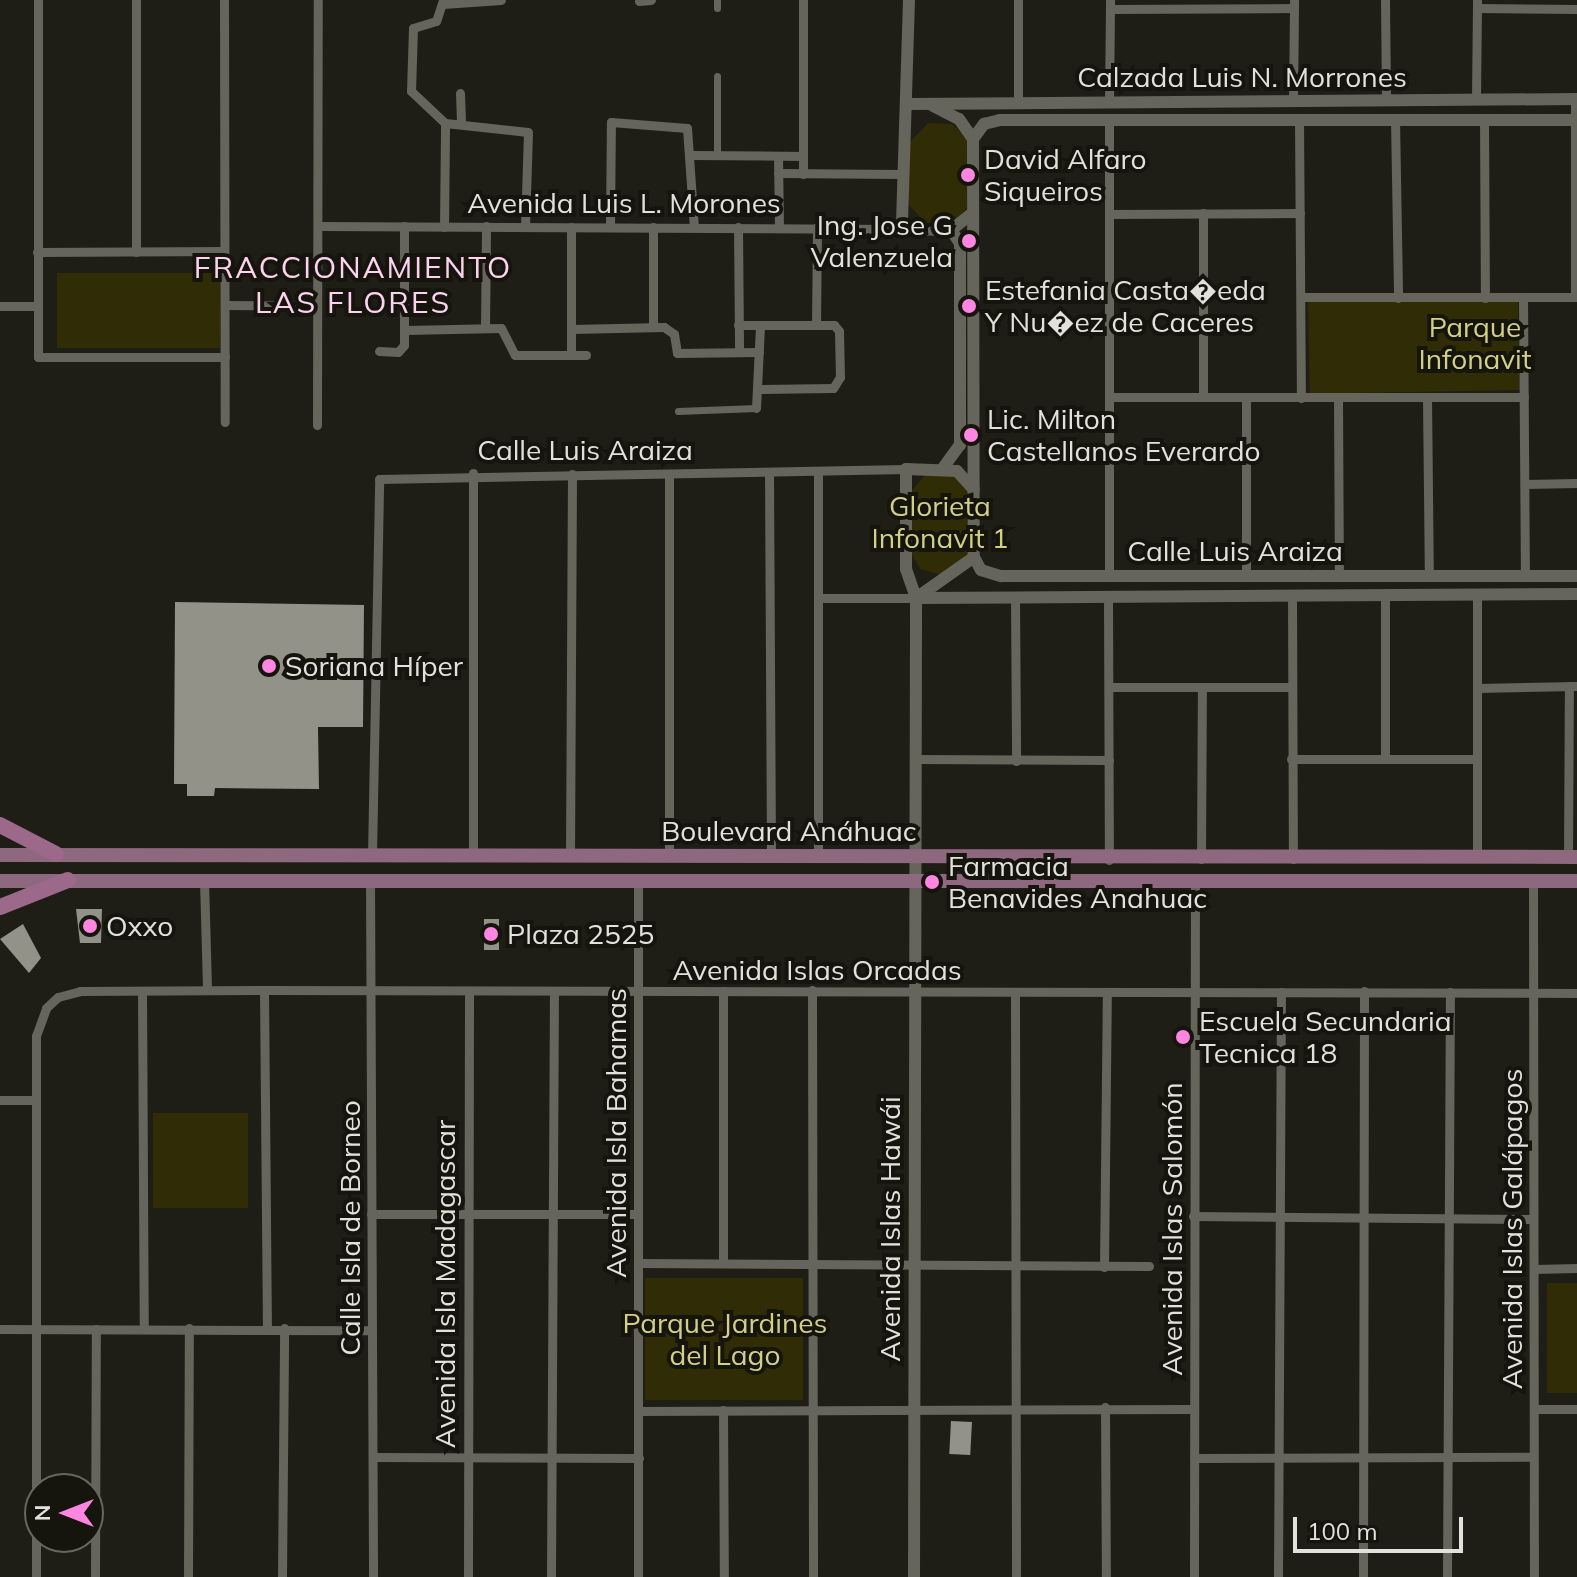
<!DOCTYPE html>
<html>
<head>
<meta charset="utf-8">
<style>
	body { margin:0 }
	#map { position:relative; width:1577px; height:1577px; overflow:hidden; background:#1e1e16; font-family:Mulish,sans-serif }
	div>[style] { position:absolute }
	.green>* { inset:0; background:#302d06; transform-origin:0 0 }
	.building>* { inset:0; background:#929288; transform-origin:0 0 }
	.pedestrian>* { height:7px; margin:-3.5px; padding:0 3.5px; transform-origin:3.5px; border-radius:3.5px; background:#66655c }
	.minor>* { height:9px; margin:-4.5px; padding:0 4.5px; transform-origin:4.5px; border-radius:4.5px; background:#66655c }
	.tertiary>* { height:12px; margin:-6px; padding:0 6px; transform-origin:6px; border-radius:6px; background:#66655c }
	.primary>* { height:14px; margin:-7px; padding:0 7px; transform-origin:7px; border-radius:7px; background:#8e687f }
	.trunk>* { height:16px; margin:-8px; padding:0 8px; transform-origin:8px; border-radius:8px; background:#9c698b }
	.dots>* { width:22px; height:22px; translate:-50% -50%; box-sizing:border-box; border:4px solid #15150d; border-radius:50% }
	span { translate:-50% -50%; white-space:nowrap; text-align:center; line-height:1.15; -webkit-text-stroke:8px #15150d; paint-order:stroke }
	.street-label { font-size:28px; color:#e2e2dd }
	.poi-label { font-size:28px; color:#e2e2dd }
	.left { translate:0 -50%; text-align:left }
	.right { translate:-100% -50%; text-align:right }
	.park-label { font-size:28px; color:#d2cf87 }
	.neighbourhood-label { font-size:30px; color:#fcd2ef; letter-spacing:2px }
	.north { position:absolute; left:24px; top:1473px; width:80px; height:80px; box-sizing:border-box; background:#15150d; border:2px solid #676760; border-radius:50%; rotate:270deg; font-size:22px; font-weight:700; line-height:32px; text-align:center; color:#e2e2dd }
	.north::after { content:''; display:block; margin:auto; width:28px; height:36px; background:#fe85e0; clip-path:polygon(50% 0,100% 100%,50% 72%,0 100%) }
	.scale { position:absolute; left:1293px; top:1517px; width:170px; height:36px; box-sizing:border-box; border:4px solid #e2e2dd; border-top:0; padding-left:10px; font-size:24px; line-height:28px; white-space:nowrap; color:#e2e2dd; -webkit-text-stroke:6px #15150d; paint-order:stroke }
</style>
</head>
<body>
<div id="map">
	<div class="green">
		<i style="clip-path:polygon(928px 123px,952px 124px,968px 139px,967px 210px,947px 226px,928px 226px,909px 205px,908px 144px)"></i>
		<i style="left:57px;top:273px;width:163px;height:75px"></i>
		<i style="left:1518px;top:298px;width:92px;height:210px;rotate:89deg"></i>
		<i style="clip-path:polygon(926px 474px,956px 475px,970px 494px,969px 555px,942px 575px,920px 569px,910px 551px,909px 494px)"></i>
		<i style="left:248px;top:1113px;width:95px;height:95px;rotate:90deg"></i>
		<i style="left:645px;top:1278px;width:158px;height:122px"></i>
		<i style="left:1547px;top:1283px;width:30px;height:110px"></i>
	</div>
	<div class="building">
		<i style="clip-path:polygon(175px 602px,364px 605px,363px 727px,318px 727px,319px 789px,215px 788px,214px 796px,187px 796px,187px 784px,174px 784px)"></i>
		<i style="clip-path:polygon(76px 909px,102px 909px,101px 943px,80px 943px)"></i>
		<i style="left:484px;top:919px;width:15px;height:31px"></i>
		<i style="clip-path:polygon(23px 924px,41px 958px,29px 973px,0 939px)"></i>
		<i style="left:951px;top:1421px;width:21px;height:33px;rotate:3deg"></i>
	</div>
	<div class="pedestrian">
		<i style="left:717px;top:8px;width:8px;rotate:-90deg"></i>
		<i style="left:717px;top:155px;width:79px;rotate:-90deg"></i>
		<i style="left:678px;top:411px;width:78px;rotate:-2.2deg"></i>
	</div>
	<div class="minor">
		<i style="left:38px;top:0;width:357px;rotate:90deg"></i>
		<i style="left:38px;top:357px;width:187px"></i>
		<i style="left:136px;top:0;width:252px;rotate:90deg"></i>
		<i style="left:224px;top:0;width:422px;rotate:89.9deg"></i>
		<i style="left:443px;top:0;width:22px;rotate:108deg"></i>
		<i style="left:436px;top:21px;width:24px;rotate:163deg"></i>
		<i style="left:413px;top:28px;width:63px;rotate:91.8deg"></i>
		<i style="left:411px;top:91px;width:47px;rotate:43.3deg"></i>
		<i style="left:1385px;top:0;width:100px;rotate:89.4deg"></i>
		<i style="left:639px;top:1px;width:12px;rotate:-5deg"></i>
		<i style="left:443px;top:4px;width:58px;rotate:-3.9deg"></i>
		<i style="left:1477px;top:8px;width:100px;rotate:0.6deg"></i>
		<i style="left:1110px;top:9px;width:184px;rotate:-0.3deg"></i>
		<i style="left:460px;top:93px;width:31px;rotate:88deg"></i>
		<i style="left:1476px;top:99px;width:99px;rotate:-89.4deg"></i>
		<i style="left:1575px;top:99px;width:198px;rotate:90deg"></i>
		<i style="left:1018px;top:102px;width:102px;rotate:-90deg"></i>
		<i style="left:1109px;top:102px;width:102px;rotate:-89.4deg"></i>
		<i style="left:1293px;top:102px;width:102px;rotate:-89.4deg"></i>
		<i style="left:1109px;top:119px;width:456px;rotate:90deg"></i>
		<i style="left:1395px;top:119px;width:179px;rotate:89deg"></i>
		<i style="left:1299px;top:120px;width:278px;rotate:89.6deg"></i>
		<i style="left:1484px;top:120px;width:178px;rotate:89.7deg"></i>
		<i style="left:445px;top:123px;width:83px;rotate:6.2deg"></i>
		<i style="left:528px;top:132px;width:95px;rotate:91.8deg"></i>
		<i style="left:693px;top:155px;width:110px;rotate:0.5deg"></i>
		<i style="left:778px;top:156px;width:71px;rotate:89.2deg"></i>
		<i style="left:778px;top:173px;width:123px;rotate:0.5deg"></i>
		<i style="left:803px;top:174px;width:174px;rotate:-90deg"></i>
		<i style="left:1203px;top:213px;width:184px;rotate:90deg"></i>
		<i style="left:1109px;top:214px;width:191px;rotate:-0.3deg"></i>
		<i style="left:318px;top:226px;width:584px;rotate:0.29deg"></i>
		<i style="left:444px;top:227px;width:104px;rotate:-89.4deg"></i>
		<i style="left:571px;top:227px;width:127px;rotate:90deg"></i>
		<i style="left:610px;top:227px;width:105px;rotate:-89.5deg"></i>
		<i style="left:611px;top:122px;width:76px;rotate:4.5deg"></i>
		<i style="left:687px;top:128px;width:99px;rotate:86deg"></i>
		<i style="left:738px;top:227px;width:125px;rotate:89.5deg"></i>
		<i style="left:37px;top:252px;width:187px;rotate:-0.3deg"></i>
		<i style="left:1301px;top:297px;width:276px"></i>
		<i style="left:1523px;top:298px;width:277px;rotate:89.6deg"></i>
		<i style="left:225px;top:305px;width:92px;rotate:0.6deg"></i>
		<i style="left:0;top:306px;width:38px"></i>
		<i style="left:738px;top:325px;width:96px"></i>
		<i style="left:834px;top:325px;width:8px;rotate:50deg"></i>
		<i style="left:839px;top:331px;width:46px;rotate:88.8deg"></i>
		<i style="left:840px;top:377px;width:13px;rotate:122deg"></i>
		<i style="left:833px;top:388px;width:73px;rotate:179.2deg"></i>
		<i style="left:816px;top:325px;width:98px;rotate:-89.4deg"></i>
		<i style="left:653px;top:326px;width:99px;rotate:-90deg"></i>
		<i style="left:485px;top:328px;width:102px;rotate:-89.4deg"></i>
		<i style="left:571px;top:329px;width:93px;rotate:-1.2deg"></i>
		<i style="left:664px;top:327px;width:12px;rotate:35deg"></i>
		<i style="left:674px;top:334px;width:19px;rotate:81deg"></i>
		<i style="left:677px;top:353px;width:82px;rotate:-0.7deg"></i>
		<i style="left:405px;top:330px;width:96px;rotate:-1.2deg"></i>
		<i style="left:501px;top:328px;width:30px;rotate:63deg"></i>
		<i style="left:515px;top:355px;width:71px"></i>
		<i style="left:379px;top:351px;width:19px;rotate:3deg"></i>
		<i style="left:398px;top:352px;width:9px;rotate:-49deg"></i>
		<i style="left:404px;top:345px;width:119px;rotate:-90deg"></i>
		<i style="left:1109px;top:397px;width:415px"></i>
		<i style="left:1427px;top:397px;width:177px;rotate:89.4deg"></i>
		<i style="left:1338px;top:398px;width:177px;rotate:89.7deg"></i>
		<i style="left:756px;top:408px;width:83px;rotate:-87.2deg"></i>
		<i style="left:317px;top:425px;width:425px;rotate:-89.9deg"></i>
		<i style="left:818px;top:472px;width:386px;rotate:90deg"></i>
		<i style="left:473px;top:473px;width:383px;rotate:90deg"></i>
		<i style="left:769px;top:473px;width:385px;rotate:89.7deg"></i>
		<i style="left:669px;top:475px;width:382px;rotate:90deg"></i>
		<i style="left:1525px;top:484px;width:52px;rotate:-1.1deg"></i>
		<i style="left:1246px;top:575px;width:177px;rotate:-90deg"></i>
		<i style="left:1385px;top:594px;width:165px;rotate:90deg"></i>
		<i style="left:1292px;top:595px;width:264px;rotate:89.8deg"></i>
		<i style="left:820px;top:598px;width:96px"></i>
		<i style="left:1015px;top:598px;width:163px;rotate:89.6deg"></i>
		<i style="left:1108px;top:598px;width:262px;rotate:89.8deg"></i>
		<i style="left:1109px;top:687px;width:182px"></i>
		<i style="left:1477px;top:688px;width:100px;rotate:-1.1deg"></i>
		<i style="left:917px;top:759px;width:192px;rotate:0.3deg"></i>
		<i style="left:1291px;top:759px;width:186px"></i>
		<i style="left:372px;top:855px;width:376px;rotate:-88.9deg"></i>
		<i style="left:379px;top:479px;width:527px;rotate:-1.09deg"></i>
		<i style="left:570px;top:856px;width:382px;rotate:-89.7deg"></i>
		<i style="left:1477px;top:858px;width:264px;rotate:-90deg"></i>
		<i style="left:1568px;top:858px;width:172px;rotate:-89.7deg"></i>
		<i style="left:1201px;top:859px;width:171px;rotate:-89.7deg"></i>
		<i style="left:370px;top:879px;width:698px;rotate:89.75deg"></i>
		<i style="left:204px;top:880px;width:110px;rotate:88.4deg"></i>
		<i style="left:1533px;top:880px;width:697px;rotate:89.92deg"></i>
		<i style="left:638px;top:881px;width:696px;rotate:90deg"></i>
		<i style="left:264px;top:990px;width:338px;rotate:89.5deg"></i>
		<i style="left:812px;top:990px;width:587px;rotate:89.9deg"></i>
		<i style="left:142px;top:991px;width:338px;rotate:89.7deg"></i>
		<i style="left:1015px;top:992px;width:585px;rotate:89.9deg"></i>
		<i style="left:0;top:1100px;width:35px"></i>
		<i style="left:371px;top:1214px;width:267px"></i>
		<i style="left:1193px;top:1216px;width:340px;rotate:0.5deg"></i>
		<i style="left:638px;top:1263px;width:511px;rotate:0.34deg"></i>
		<i style="left:723px;top:1263px;width:272px;rotate:-90deg"></i>
		<i style="left:1104px;top:1267px;width:275px;rotate:-89.4deg"></i>
		<i style="left:1534px;top:1269px;width:43px;rotate:-1.3deg"></i>
		<i style="left:0;top:1329px;width:372px;rotate:0.2deg"></i>
		<i style="left:1105px;top:1407px;width:170px;rotate:89.7deg"></i>
		<i style="left:1534px;top:1409px;width:43px"></i>
		<i style="left:723px;top:1410px;width:167px;rotate:89.7deg"></i>
		<i style="left:639px;top:1411px;width:555px;rotate:-0.21deg"></i>
		<i style="left:373px;top:1457px;width:266px;rotate:0.2deg"></i>
		<i style="left:1194px;top:1458px;width:339px;rotate:-0.2deg"></i>
		<i style="left:36px;top:1577px;width:541px;rotate:-90deg"></i>
		<i style="left:36px;top:1036px;width:30px;rotate:-70deg"></i>
		<i style="left:46px;top:1008px;width:16px;rotate:-43deg"></i>
		<i style="left:58px;top:997px;width:23px;rotate:-15deg"></i>
		<i style="left:80px;top:991px;width:184px;rotate:-0.3deg"></i>
		<i style="left:264px;top:990px;width:1313px;rotate:0.13deg"></i>
		<i style="left:95px;top:1577px;width:248px;rotate:-89.8deg"></i>
		<i style="left:188px;top:1577px;width:249px;rotate:-89.8deg"></i>
		<i style="left:282px;top:1577px;width:249px;rotate:-89.5deg"></i>
		<i style="left:468px;top:1577px;width:586px;rotate:-89.9deg"></i>
		<i style="left:551px;top:1577px;width:586px;rotate:-89.71deg"></i>
		<i style="left:1194px;top:1577px;width:695px;rotate:-89.92deg"></i>
		<i style="left:1278px;top:1577px;width:585px;rotate:-89.71deg"></i>
		<i style="left:1363px;top:1577px;width:586px;rotate:-89.9deg"></i>
		<i style="left:1447px;top:1577px;width:585px;rotate:-89.71deg"></i>
	</div>
	<div class="tertiary">
		<i style="left:909px;top:0;width:229px;rotate:91.8deg"></i>
		<i style="left:902px;top:229px;width:49px;rotate:1.2deg"></i>
		<i style="left:951px;top:230px;width:28px;rotate:-38deg"></i>
		<i style="left:908px;top:104px;width:669px;rotate:-0.43deg"></i>
		<i style="left:933px;top:106px;width:29px;rotate:27deg"></i>
		<i style="left:959px;top:119px;width:24px;rotate:55deg"></i>
		<i style="left:973px;top:139px;width:418px;rotate:89.9deg"></i>
		<i style="left:973px;top:139px;width:19px;rotate:-54deg"></i>
		<i style="left:984px;top:124px;width:16px;rotate:-14deg"></i>
		<i style="left:1000px;top:120px;width:577px"></i>
		<i style="left:943px;top:468px;width:29px;rotate:-54deg"></i>
		<i style="left:960px;top:445px;width:202px;rotate:-90deg"></i>
		<i style="left:960px;top:243px;width:16px;rotate:-125deg"></i>
		<i style="left:974px;top:557px;width:15px;rotate:62deg"></i>
		<i style="left:981px;top:570px;width:21px;rotate:17deg"></i>
		<i style="left:1001px;top:576px;width:576px"></i>
		<i style="left:919px;top:596px;width:67px;rotate:-35.3deg"></i>
		<i style="left:916px;top:598px;width:661px;rotate:-0.35deg"></i>
		<i style="left:914px;top:1577px;width:979px;rotate:-89.88deg"></i>
		<i style="left:916px;top:598px;width:31px;rotate:-109deg"></i>
		<i style="left:906px;top:569px;width:100px;rotate:-90deg"></i>
		<i style="left:906px;top:469px;width:51px;rotate:2.2deg"></i>
		<i style="left:957px;top:471px;width:25px;rotate:48deg"></i>
	</div>
	<div class="primary">
		<i style="left:0;top:855px;width:1577px;rotate:0.07deg"></i>
		<i style="left:0;top:881px;width:1577px"></i>
	</div>
	<div class="trunk">
		<i style="left:0;top:825px;width:63px;rotate:27.4deg"></i>
		<i style="left:0;top:907px;width:73px;rotate:-21.7deg"></i>
	</div>
	<div class="dots">
		<i style="left:968px;top:175px;background:#fe85e0"></i>
		<i style="left:969px;top:241px;background:#fe85e0"></i>
		<i style="left:969px;top:306px;background:#fe85e0"></i>
		<i style="left:971px;top:435px;background:#fe85e0"></i>
		<i style="left:269px;top:666px;background:#fe85e0"></i>
		<i style="left:932px;top:882px;background:#fe85e0"></i>
		<i style="left:90px;top:926px;background:#fe85e0"></i>
		<i style="left:491px;top:934px;background:#fe85e0"></i>
		<i style="left:1183px;top:1037px;background:#fe85e0"></i>
	</div>
	<div class="street-label">
		<span style="left:1242px;top:77px">Calzada Luis N. Morrones</span>
		<span style="left:624px;top:203px">Avenida Luis L. Morones</span>
		<span style="left:585px;top:450px">Calle Luis Araiza</span>
		<span style="left:1235px;top:551px">Calle Luis Araiza</span>
		<span style="left:789px;top:831px">Boulevard Anáhuac</span>
		<span style="left:817px;top:970px">Avenida Islas Orcadas</span>
		<span style="left:616px;top:1133px;rotate:-90deg">Avenida Isla Bahamas</span>
		<span style="left:350px;top:1228px;rotate:-90deg">Calle Isla de Borneo</span>
		<span style="left:890px;top:1229px;rotate:-90deg">Avenida Islas Hawái</span>
		<span style="left:1172px;top:1229px;rotate:-90deg">Avenida Islas Salomón</span>
		<span style="left:1512px;top:1229px;rotate:-90deg">Avenida Islas Galápagos</span>
		<span style="left:445px;top:1284px;rotate:-90deg">Avenida Isla Madagascar</span>
	</div>
	<div class="poi-label">
		<span class="left" style="left:984px;top:175px">David Alfaro<br>Siqueiros</span>
		<span class="right" style="left:953px;top:241px">Ing. Jose G<br>Valenzuela</span>
		<span class="left" style="left:985px;top:306px">Estefania Casta�eda<br>Y Nu�ez de Caceres</span>
		<span class="left" style="left:987px;top:435px">Lic. Milton<br>Castellanos Everardo</span>
		<span class="left" style="left:285px;top:666px">Soriana Híper</span>
		<span class="left" style="left:948px;top:882px">Farmacia<br>Benavides Anahuac</span>
		<span class="left" style="left:106px;top:926px">Oxxo</span>
		<span class="left" style="left:507px;top:934px">Plaza 2525</span>
		<span class="left" style="left:1199px;top:1037px">Escuela Secundaria<br>Tecnica 18</span>
	</div>
	<div class="park-label">
		<span style="left:1475px;top:343px">Parque<br>Infonavit</span>
		<span style="left:940px;top:522px">Glorieta<br>Infonavit 1</span>
		<span style="left:725px;top:1339px">Parque Jardines<br>del Lago</span>
	</div>
	<div class="neighbourhood-label">
		<span style="left:353px;top:284px">FRACCIONAMIENTO<br>LAS FLORES</span>
	</div>
	<div class="north">N</div>
	<div class="scale">100 m</div>
</div>
</body>
</html>
